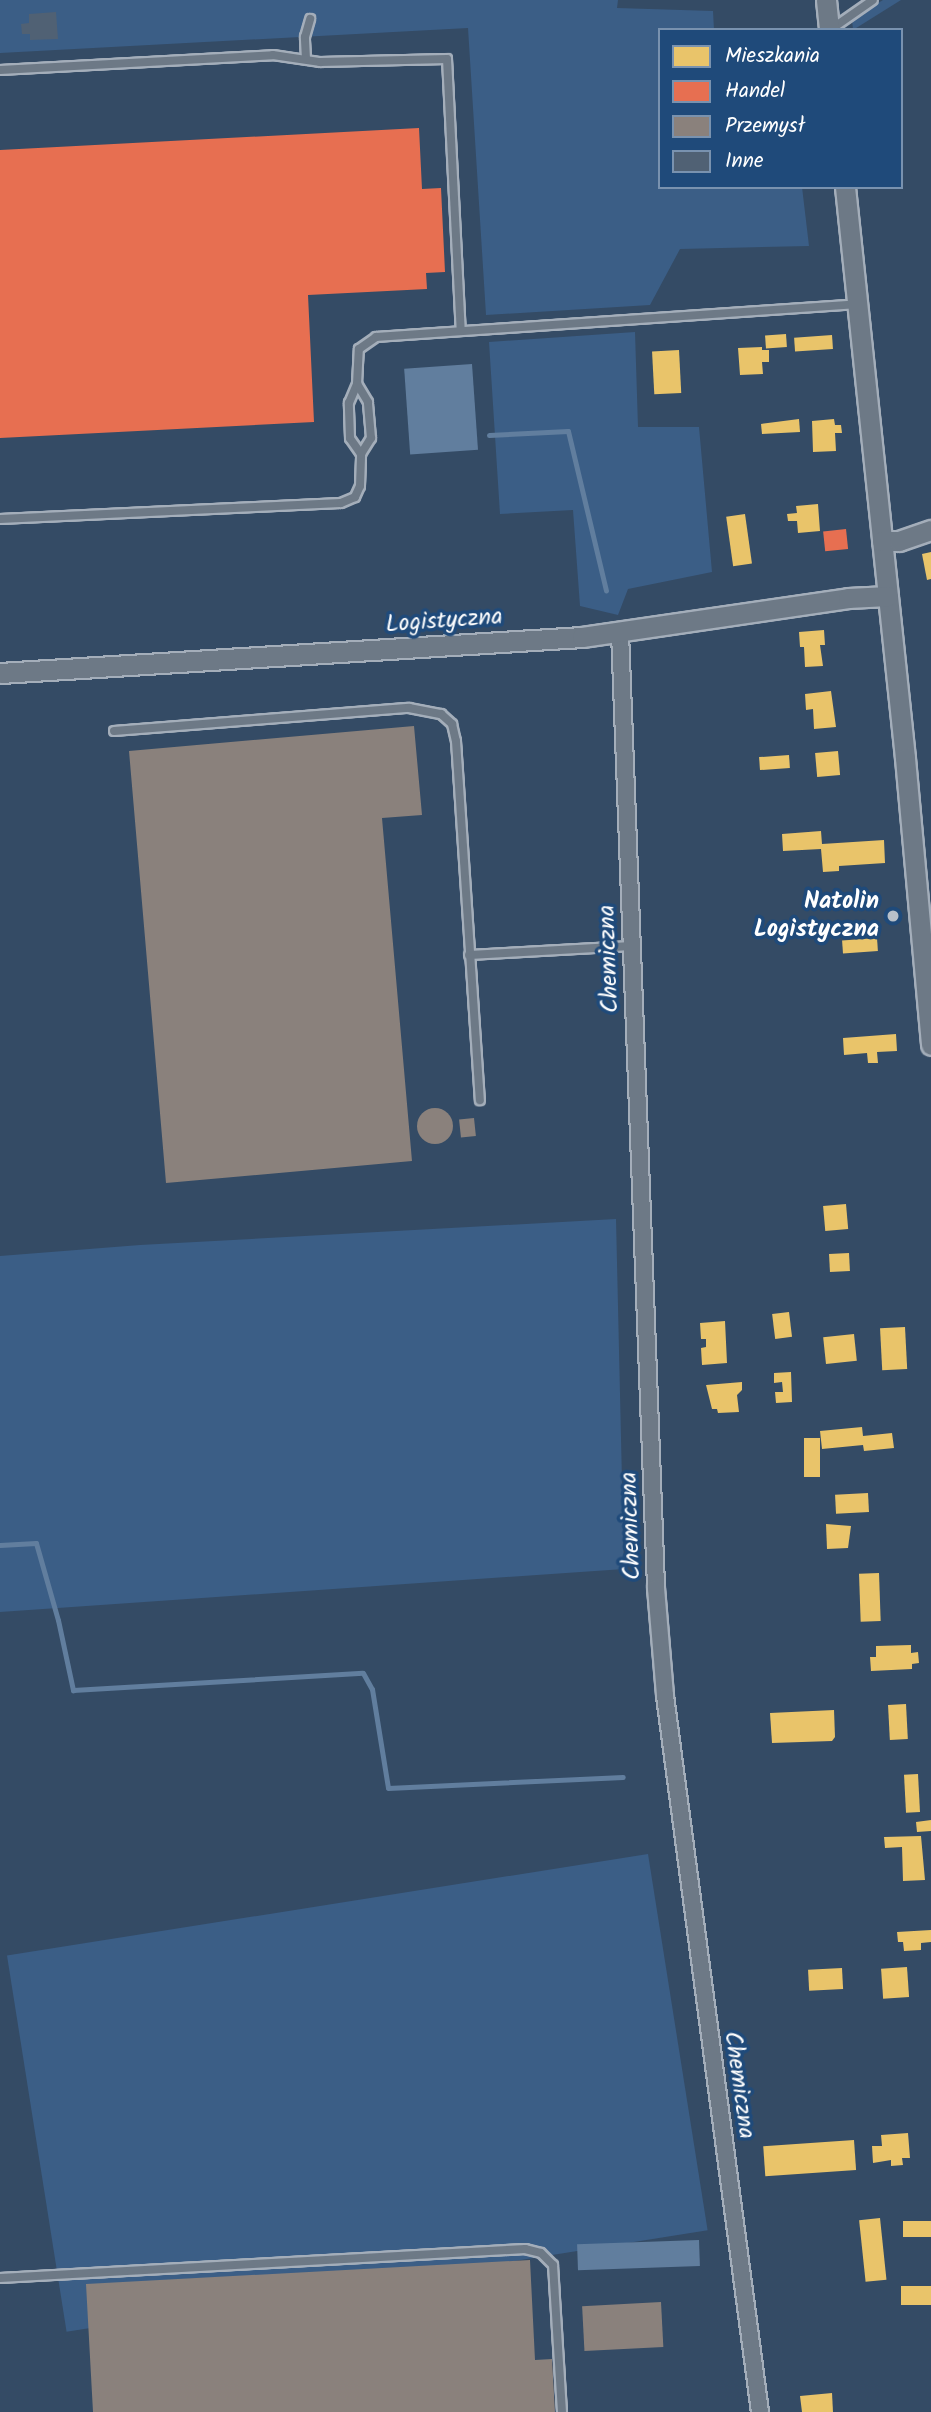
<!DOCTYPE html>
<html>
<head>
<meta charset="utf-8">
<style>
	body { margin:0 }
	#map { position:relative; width:931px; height:2412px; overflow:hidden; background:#344b65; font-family:Kalam,sans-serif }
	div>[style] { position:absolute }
	.green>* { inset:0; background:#3b5e86; transform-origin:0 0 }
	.water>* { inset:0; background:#617e9e; transform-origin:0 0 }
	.homes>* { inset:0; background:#e9c46a; transform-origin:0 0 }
	.shops>* { inset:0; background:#e76f51; transform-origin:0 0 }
	.industry>* { inset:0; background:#8a817c; transform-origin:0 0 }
	.round { border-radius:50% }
	.stream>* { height:5px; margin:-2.5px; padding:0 2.5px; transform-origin:2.5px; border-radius:2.5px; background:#617e9e }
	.building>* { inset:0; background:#506174 }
	.roads { filter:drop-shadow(2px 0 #a4aeba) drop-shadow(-2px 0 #a4aeba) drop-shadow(0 2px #a4aeba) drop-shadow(0 -2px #a4aeba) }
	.service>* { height:8px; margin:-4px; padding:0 4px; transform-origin:4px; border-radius:4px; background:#6d7986 }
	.minor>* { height:16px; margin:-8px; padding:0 8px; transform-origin:8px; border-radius:8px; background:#6d7986 }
	.tertiary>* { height:19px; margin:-9.5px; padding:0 9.5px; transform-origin:9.5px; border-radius:9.5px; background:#6d7986 }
	.dots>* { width:19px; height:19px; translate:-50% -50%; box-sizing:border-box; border:4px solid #1f4a7a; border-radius:50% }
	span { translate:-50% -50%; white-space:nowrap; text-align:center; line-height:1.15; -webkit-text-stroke:7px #1f4a7a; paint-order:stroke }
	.street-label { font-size:24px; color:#fff }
	.poi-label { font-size:24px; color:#fff; font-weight:700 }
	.right { translate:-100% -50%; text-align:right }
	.legend { position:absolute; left:658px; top:28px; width:245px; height:161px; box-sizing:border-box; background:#1f4a7a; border:2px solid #7992af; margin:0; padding:9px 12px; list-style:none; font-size:21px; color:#fff }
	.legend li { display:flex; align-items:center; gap:14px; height:35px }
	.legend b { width:35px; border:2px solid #7992af }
</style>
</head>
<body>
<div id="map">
	<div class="green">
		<i style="clip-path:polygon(0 0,618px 0,617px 8px,713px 11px,714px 30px,660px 30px,660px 187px,802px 187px,809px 246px,680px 249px,650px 305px,486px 315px,468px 28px,0 53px)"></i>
		<i style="clip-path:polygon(883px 0,901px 0,853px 30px,852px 19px)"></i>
		<i style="clip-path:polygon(635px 332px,638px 427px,699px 427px,712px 572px,628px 589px,618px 615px,580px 606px,573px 510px,500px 514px,489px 342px)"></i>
		<i style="clip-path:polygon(616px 1219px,624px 1569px,0 1612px,0 1256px,140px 1245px)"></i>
		<i style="left:648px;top:1854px;width:381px;height:649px;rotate:81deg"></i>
	</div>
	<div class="water">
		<i style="left:472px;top:364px;width:86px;height:68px;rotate:86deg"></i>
		<i style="left:699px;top:2240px;width:26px;height:122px;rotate:88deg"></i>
	</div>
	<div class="homes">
		<i style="left:786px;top:334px;width:13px;height:21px;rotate:86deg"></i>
		<i style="left:832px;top:335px;width:14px;height:38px;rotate:86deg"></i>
		<i style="clip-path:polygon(762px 347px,762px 350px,769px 350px,769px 362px,762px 362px,763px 374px,740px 375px,738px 348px)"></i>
		<i style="left:679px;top:350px;width:43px;height:27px;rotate:87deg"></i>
		<i style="clip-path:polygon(799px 419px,800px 432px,762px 434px,761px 424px)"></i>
		<i style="clip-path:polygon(834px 419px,835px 425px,841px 425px,842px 433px,835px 433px,836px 451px,813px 452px,812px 421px)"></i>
		<i style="clip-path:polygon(818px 504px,820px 531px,798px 533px,797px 521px,788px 521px,787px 514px,797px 513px,796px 506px)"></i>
		<i style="left:745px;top:514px;width:50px;height:19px;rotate:82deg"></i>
		<i style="clip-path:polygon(931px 552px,931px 579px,927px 580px,922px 554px)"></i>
		<i style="clip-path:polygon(824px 630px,825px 645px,820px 645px,823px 666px,805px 667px,804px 647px,800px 647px,799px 632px)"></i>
		<i style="clip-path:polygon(831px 691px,836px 727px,814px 729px,813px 709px,806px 710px,805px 694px)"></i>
		<i style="left:838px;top:751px;width:24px;height:23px;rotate:85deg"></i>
		<i style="left:789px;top:755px;width:13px;height:30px;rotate:86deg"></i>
		<i style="clip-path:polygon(821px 831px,822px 844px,884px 840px,885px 863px,839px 866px,839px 871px,823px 872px,821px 849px,783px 851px,782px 834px)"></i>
		<i style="left:877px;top:938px;width:13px;height:35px;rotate:86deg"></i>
		<i style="clip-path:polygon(896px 1034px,897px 1051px,877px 1052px,878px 1063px,868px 1063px,867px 1053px,844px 1055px,843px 1038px)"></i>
		<i style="left:846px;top:1204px;width:25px;height:23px;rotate:85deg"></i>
		<i style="left:849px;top:1253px;width:18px;height:20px;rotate:87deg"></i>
		<i style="left:789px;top:1312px;width:25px;height:17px;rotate:83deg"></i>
		<i style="clip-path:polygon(725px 1321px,727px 1363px,702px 1365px,701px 1348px,706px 1347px,706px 1339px,701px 1339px,700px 1323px)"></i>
		<i style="left:905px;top:1327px;width:42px;height:25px;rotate:87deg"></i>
		<i style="left:854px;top:1334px;width:27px;height:31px;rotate:84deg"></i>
		<i style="clip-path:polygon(791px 1372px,792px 1402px,776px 1403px,775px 1392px,783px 1392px,782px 1382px,774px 1383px,774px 1373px)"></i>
		<i style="clip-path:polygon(742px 1382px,742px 1390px,737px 1395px,739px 1412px,718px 1413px,717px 1409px,712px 1409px,706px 1385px)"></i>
		<i style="clip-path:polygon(862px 1427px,863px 1436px,892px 1433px,894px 1448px,864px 1451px,863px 1445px,822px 1449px,820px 1431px)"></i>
		<i style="left:804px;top:1438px;width:16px;height:39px"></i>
		<i style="left:868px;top:1493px;width:19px;height:33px;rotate:87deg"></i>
		<i style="clip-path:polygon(826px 1524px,851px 1526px,848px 1548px,827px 1549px)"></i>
		<i style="left:879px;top:1573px;width:48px;height:20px;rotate:88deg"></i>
		<i style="clip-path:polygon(911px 1645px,911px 1653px,918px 1652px,919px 1663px,912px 1664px,912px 1669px,871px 1671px,870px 1657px,876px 1657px,876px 1646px)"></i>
		<i style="left:906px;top:1704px;width:35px;height:18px;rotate:87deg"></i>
		<i style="clip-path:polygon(834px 1710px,835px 1737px,832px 1741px,772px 1743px,770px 1713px)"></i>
		<i style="left:918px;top:1774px;width:38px;height:14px;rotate:87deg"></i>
		<i style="clip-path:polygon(931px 1820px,931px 1831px,917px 1832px,916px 1822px)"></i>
		<i style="clip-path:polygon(921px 1836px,925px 1880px,903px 1881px,902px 1847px,885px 1848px,884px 1837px)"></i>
		<i style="clip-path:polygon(931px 1930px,931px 1942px,921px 1943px,921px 1950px,904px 1951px,903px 1942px,898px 1942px,897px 1932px)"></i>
		<i style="left:907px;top:1967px;width:30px;height:26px;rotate:86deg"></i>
		<i style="left:842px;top:1968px;width:21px;height:34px;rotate:87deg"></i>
		<i style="clip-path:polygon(908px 2133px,910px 2158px,902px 2158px,903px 2165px,891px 2166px,891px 2160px,873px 2163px,872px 2146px,882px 2146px,881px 2135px)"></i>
		<i style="left:854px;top:2140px;width:30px;height:91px;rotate:86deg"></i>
		<i style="left:880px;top:2218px;width:62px;height:21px;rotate:84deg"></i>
		<i style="left:931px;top:2221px;width:16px;height:28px;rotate:90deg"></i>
		<i style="left:931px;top:2286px;width:19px;height:30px;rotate:90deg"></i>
		<i style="clip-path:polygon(832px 2393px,833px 2412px,802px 2412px,800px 2396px)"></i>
	</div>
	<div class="shops">
		<i style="clip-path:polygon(419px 128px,422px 189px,441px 188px,445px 272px,426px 273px,427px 289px,308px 295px,314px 422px,0 438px,0 150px)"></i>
		<i style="left:846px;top:529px;width:20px;height:23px;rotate:84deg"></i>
	</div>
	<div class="industry">
		<i style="clip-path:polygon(414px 726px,422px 815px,382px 818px,412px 1161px,166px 1183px,129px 751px)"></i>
		<i class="round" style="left:417px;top:1108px;width:36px;height:36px"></i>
		<i style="left:474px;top:1118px;width:18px;height:15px;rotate:84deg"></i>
		<i style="clip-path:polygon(530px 2260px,535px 2360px,552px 2359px,555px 2412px,93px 2412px,86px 2284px)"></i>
		<i style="left:661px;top:2302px;width:45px;height:79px;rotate:87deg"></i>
	</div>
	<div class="stream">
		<i style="left:489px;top:435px;width:79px;rotate:-2.9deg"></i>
		<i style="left:568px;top:431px;width:164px;rotate:76.6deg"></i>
		<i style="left:0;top:1545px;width:36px;rotate:-3deg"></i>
		<i style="left:36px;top:1543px;width:80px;rotate:74.1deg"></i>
		<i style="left:58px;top:1620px;width:72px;rotate:77.9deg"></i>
		<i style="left:73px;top:1690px;width:290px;rotate:-3.4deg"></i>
		<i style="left:363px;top:1673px;width:18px;rotate:61deg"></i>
		<i style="left:372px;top:1689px;width:100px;rotate:80.8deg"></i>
		<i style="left:388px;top:1788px;width:235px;rotate:-2.7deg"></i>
	</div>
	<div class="building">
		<i style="clip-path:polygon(56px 12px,58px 39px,30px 40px,30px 34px,22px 34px,21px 24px,29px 23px,29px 14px)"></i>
	</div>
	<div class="roads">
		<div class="service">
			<i style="left:830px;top:30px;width:52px;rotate:-34.9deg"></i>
			<i style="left:306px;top:59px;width:22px;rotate:-93deg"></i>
			<i style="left:305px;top:37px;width:19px;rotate:-74deg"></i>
			<i style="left:0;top:70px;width:273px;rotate:-3.1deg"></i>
			<i style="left:273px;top:55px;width:48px;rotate:8.5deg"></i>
			<i style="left:320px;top:62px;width:127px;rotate:-1.4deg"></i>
			<i style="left:447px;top:59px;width:272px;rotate:87.1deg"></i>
			<i style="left:361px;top:454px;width:19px;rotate:-125deg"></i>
			<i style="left:350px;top:438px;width:35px;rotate:-92deg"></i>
			<i style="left:349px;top:403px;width:21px;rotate:-67deg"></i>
			<i style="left:357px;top:384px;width:35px;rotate:-87deg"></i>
			<i style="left:359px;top:349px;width:21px;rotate:-35deg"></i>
			<i style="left:376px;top:337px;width:483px;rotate:-3.9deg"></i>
			<i style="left:0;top:519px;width:341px;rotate:-2.7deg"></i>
			<i style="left:341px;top:503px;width:15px;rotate:-23deg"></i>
			<i style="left:355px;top:497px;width:12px;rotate:-66deg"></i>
			<i style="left:360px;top:486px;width:32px;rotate:-88deg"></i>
			<i style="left:361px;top:454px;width:19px;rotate:-58deg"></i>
			<i style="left:371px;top:438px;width:36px;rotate:-95deg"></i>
			<i style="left:368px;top:402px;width:21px;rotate:-121deg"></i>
			<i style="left:114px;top:731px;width:296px;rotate:-4.5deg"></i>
			<i style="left:409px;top:708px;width:33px;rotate:11deg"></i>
			<i style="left:441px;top:714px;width:15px;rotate:42deg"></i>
			<i style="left:452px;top:724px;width:17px;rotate:77deg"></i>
			<i style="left:456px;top:741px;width:360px;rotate:86.2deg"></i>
			<i style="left:469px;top:955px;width:163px;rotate:-3.2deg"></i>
			<i style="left:0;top:2278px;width:526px;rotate:-3.16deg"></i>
			<i style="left:525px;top:2249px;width:16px;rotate:14deg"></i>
			<i style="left:541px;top:2253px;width:17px;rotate:45deg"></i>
			<i style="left:553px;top:2265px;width:147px;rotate:86.5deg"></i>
		</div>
		<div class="minor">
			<i style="left:620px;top:632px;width:957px;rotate:87.84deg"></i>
			<i style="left:656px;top:1588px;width:108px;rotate:85.2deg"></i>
			<i style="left:665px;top:1696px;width:722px;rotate:82.44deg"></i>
		</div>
		<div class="tertiary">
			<i style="left:826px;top:0;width:30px;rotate:84deg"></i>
			<i style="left:845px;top:187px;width:574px;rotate:84deg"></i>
			<i style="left:905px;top:758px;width:288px;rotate:84.8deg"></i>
			<i style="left:882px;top:541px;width:17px"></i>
			<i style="left:899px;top:541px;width:34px;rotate:-19deg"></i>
			<i style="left:0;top:673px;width:583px;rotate:-3.54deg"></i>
			<i style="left:582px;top:637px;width:269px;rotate:-8.3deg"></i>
			<i style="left:848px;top:598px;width:40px;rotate:-2.9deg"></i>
		</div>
	</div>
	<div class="dots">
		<i style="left:893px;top:916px;background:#b8c0c9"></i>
	</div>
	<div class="street-label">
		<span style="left:444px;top:621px;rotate:-4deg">Logistyczna</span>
		<span style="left:609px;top:959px;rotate:-92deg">Chemiczna</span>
		<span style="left:631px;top:1526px;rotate:-92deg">Chemiczna</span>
		<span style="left:739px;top:2085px;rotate:82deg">Chemiczna</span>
	</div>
	<div class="poi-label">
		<span class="right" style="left:879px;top:916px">Natolin<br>Logistyczna</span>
	</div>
	<ul class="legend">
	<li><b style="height:19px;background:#e9c46a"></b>Mieszkania</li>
	<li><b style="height:19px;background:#e76f51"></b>Handel</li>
	<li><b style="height:19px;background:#8a817c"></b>Przemysł</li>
	<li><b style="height:19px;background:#506174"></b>Inne</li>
	</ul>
</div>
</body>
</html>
